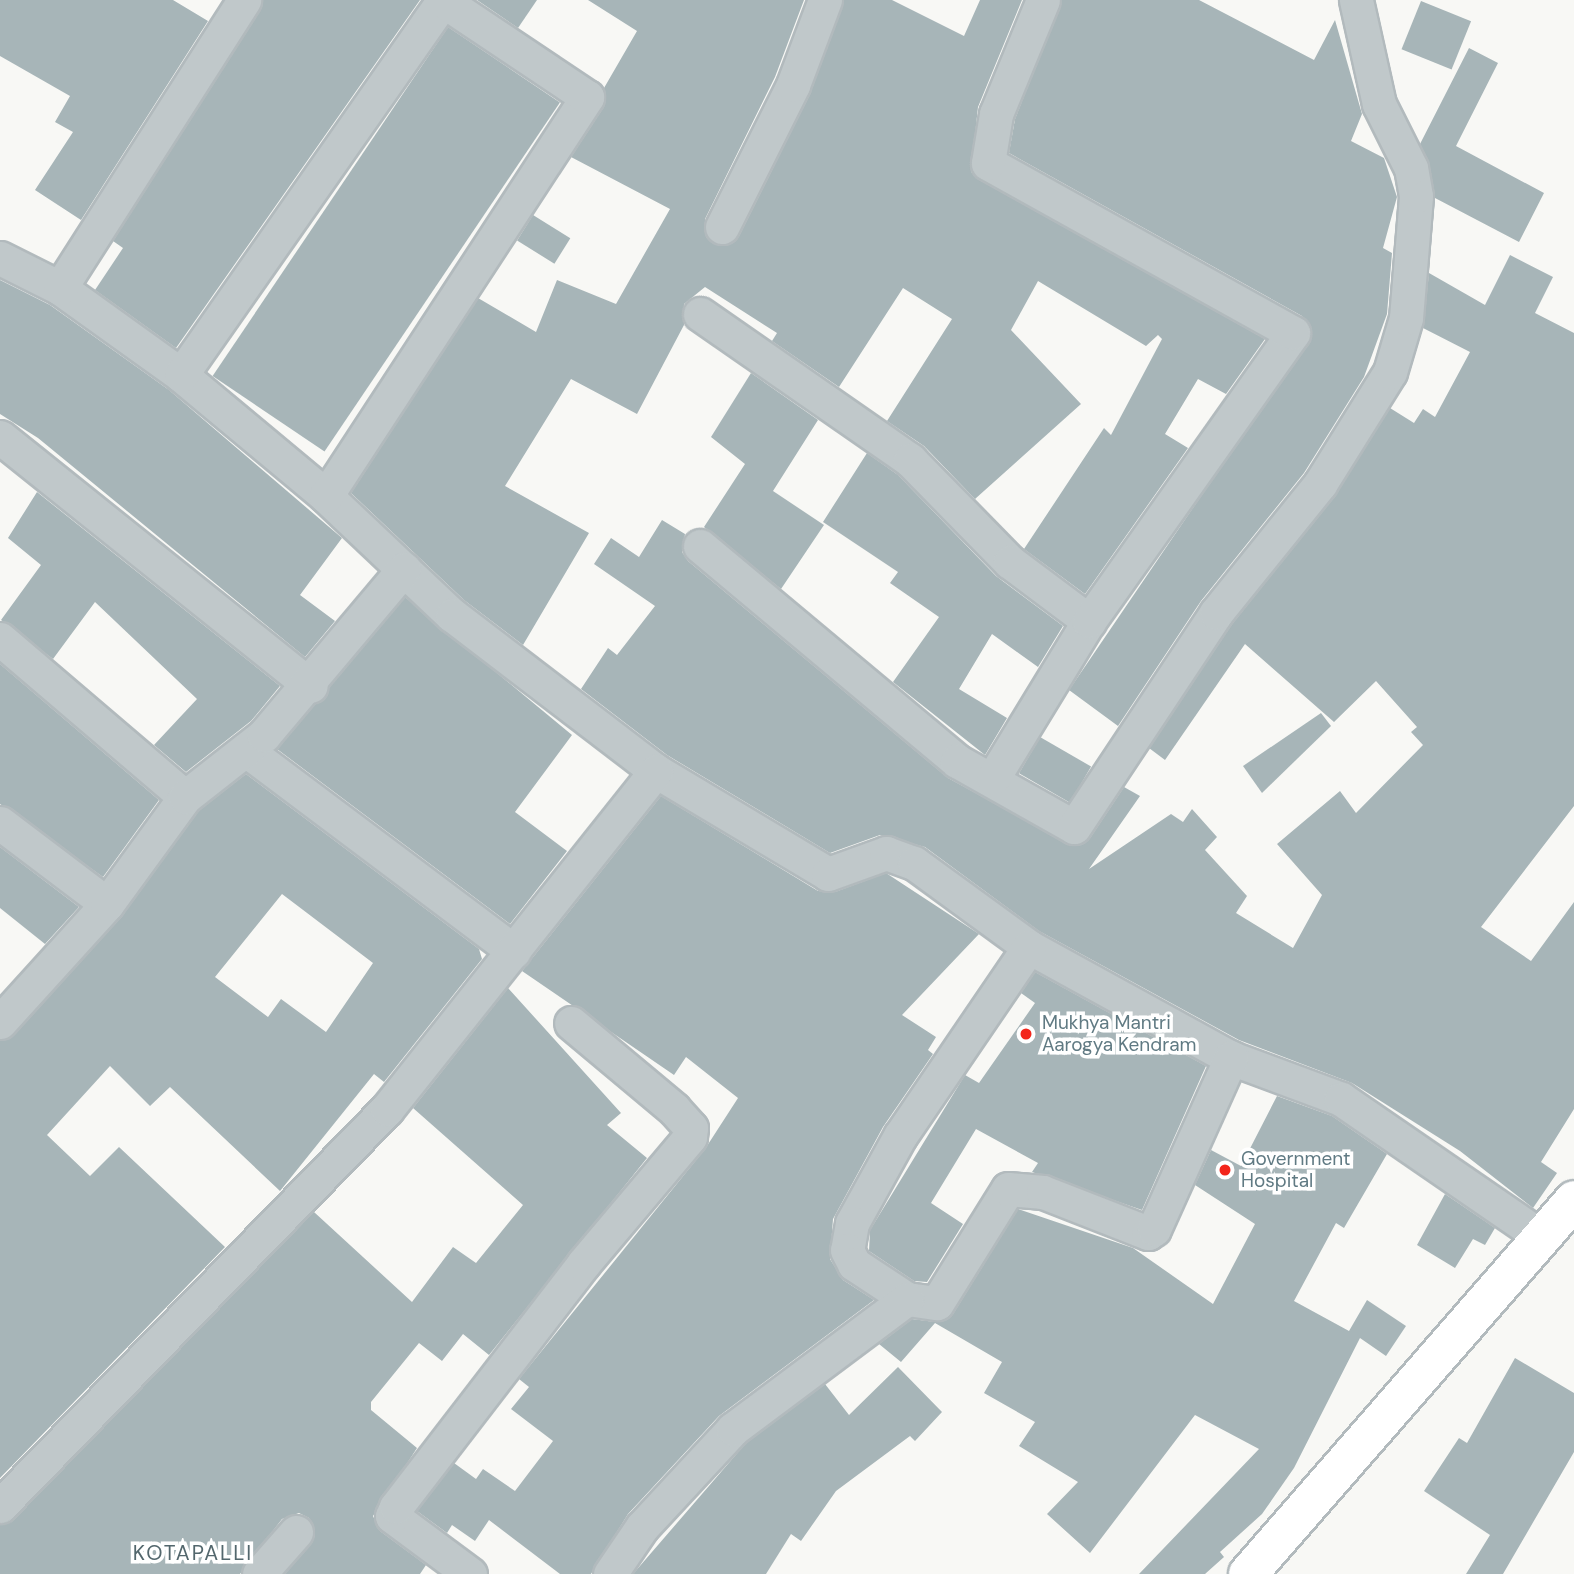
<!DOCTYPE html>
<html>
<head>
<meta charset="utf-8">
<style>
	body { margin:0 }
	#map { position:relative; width:1574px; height:1574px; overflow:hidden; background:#f8f8f5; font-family:"DM Sans",sans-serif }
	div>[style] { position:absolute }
	.building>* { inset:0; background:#a7b5b8; transform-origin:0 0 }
	.roads { filter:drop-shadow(2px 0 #b2babd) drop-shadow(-2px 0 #b2babd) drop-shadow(0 2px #b2babd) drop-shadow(0 -2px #b2babd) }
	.minor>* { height:33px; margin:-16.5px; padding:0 16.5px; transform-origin:16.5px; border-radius:16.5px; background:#c0c8ca }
	.primary>* { height:38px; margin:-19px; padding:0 19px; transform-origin:19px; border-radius:19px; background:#fff }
	.dots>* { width:19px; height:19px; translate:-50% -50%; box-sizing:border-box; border:4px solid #fff; border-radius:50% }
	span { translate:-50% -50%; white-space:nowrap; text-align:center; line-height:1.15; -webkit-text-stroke:7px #fff; paint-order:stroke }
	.poi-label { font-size:19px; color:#607a83 }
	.left { translate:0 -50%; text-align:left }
	.neighbourhood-label { font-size:21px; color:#53676d; letter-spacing:2px }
</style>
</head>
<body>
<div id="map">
	<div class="building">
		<i style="clip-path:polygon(0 0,173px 0,208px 21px,81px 220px,35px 190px,73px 132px,55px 122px,70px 96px,0 56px)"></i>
		<i style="clip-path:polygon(263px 0,420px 0,176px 348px,95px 290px,123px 248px,113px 241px)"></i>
		<i style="clip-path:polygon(477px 0,537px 0,518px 28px)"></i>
		<i style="clip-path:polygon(588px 0,804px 0,775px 77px,705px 219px,706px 237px,722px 246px,739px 236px,810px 94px,844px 0,892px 0,964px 36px,980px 0,1022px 0,978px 107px,971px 172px,1265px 339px,1226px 394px,1198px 379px,1165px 434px,1188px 448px,1085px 594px,1024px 549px,1104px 428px,1111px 435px,1162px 339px,1158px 335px,1146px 346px,1038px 281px,1011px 330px,1081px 404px,975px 499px,924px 446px,887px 421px,952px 319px,903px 288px,839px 387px,772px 341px,777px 333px,705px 287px,684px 304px,684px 325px,637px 414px,571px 379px,505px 486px,589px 533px,523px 645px,464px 600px,351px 493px,478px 298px,536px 332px,557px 280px,616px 304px,670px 209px,571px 157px,603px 108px,604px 88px,637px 31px)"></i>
		<i style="clip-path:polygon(1062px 0,1199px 0,1314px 60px,1335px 20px,1362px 114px,1351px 141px,1384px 158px,1397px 197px,1383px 248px,1392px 253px,1387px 314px,1364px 377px,1304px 473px,1201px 601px,1118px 726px,1069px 690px,1312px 333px,1302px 316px,1009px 153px,1015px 119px)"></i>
		<i style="left:1421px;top:1px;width:54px;height:52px;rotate:22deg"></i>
		<i style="left:448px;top:27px;width:135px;height:421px;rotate:34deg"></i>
		<i style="clip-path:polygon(1469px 48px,1498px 63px,1456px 146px,1544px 193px,1519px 242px,1435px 198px,1420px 144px)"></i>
		<i style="left:533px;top:215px;width:44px;height:30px;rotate:32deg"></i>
		<i style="clip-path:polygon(1510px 255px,1553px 277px,1535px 313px,1574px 333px,1574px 806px,1481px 927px,1531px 961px,1574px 902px,1574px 1109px,1541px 1162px,1557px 1173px,1533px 1208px,1460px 1151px,1352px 1083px,1239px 1040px,1039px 931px,925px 847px,880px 835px,830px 853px,667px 755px,581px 689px,608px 648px,617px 655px,655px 606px,594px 564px,611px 538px,639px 557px,662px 520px,685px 534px,682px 552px,688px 561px,948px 778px,1073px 846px,1090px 838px,1124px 787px,1140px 796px,1089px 869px,1171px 814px,1183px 822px,1192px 809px,1217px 837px,1205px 850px,1247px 896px,1236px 913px,1293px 948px,1322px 895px,1277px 844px,1340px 791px,1356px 813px,1423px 745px,1411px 732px,1417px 727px,1376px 681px,1334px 722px,1245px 644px,1165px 760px,1149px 748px,1232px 624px,1336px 494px,1390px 408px,1414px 423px,1423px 409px,1435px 417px,1470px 352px,1423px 328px,1429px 273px,1485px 305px)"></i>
		<i style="clip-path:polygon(0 280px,50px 305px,169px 390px,342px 538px,300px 595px,335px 621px,305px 657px,38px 438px,0 414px)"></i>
		<i style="clip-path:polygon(751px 373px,818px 420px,773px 491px,824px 525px,781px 589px,704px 527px,745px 464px,711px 437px)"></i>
		<i style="clip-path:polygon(867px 453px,898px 475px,996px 576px,1063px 626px,1038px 667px,992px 634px,959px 689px,1007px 718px,985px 755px,893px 682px,939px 617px,890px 583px,898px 572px,823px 522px)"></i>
		<i style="clip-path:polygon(37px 492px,280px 686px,251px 721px,186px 772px,154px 745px,197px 699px,95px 602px,53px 659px,1px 620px,41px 565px,8px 538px)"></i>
		<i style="clip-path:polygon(405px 597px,572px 735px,515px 812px,567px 851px,510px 924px,277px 749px)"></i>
		<i style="clip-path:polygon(0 664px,159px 800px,103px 877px,0 804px)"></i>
		<i style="clip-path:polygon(1321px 713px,1331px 726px,1262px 793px,1243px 766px)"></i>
		<i style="left:1040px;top:737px;width:59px;height:42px;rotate:30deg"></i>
		<i style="clip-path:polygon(evenodd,246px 774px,479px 949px,482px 959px,384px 1082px,374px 1074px,280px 1191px,170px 1087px,150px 1106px,110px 1066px,47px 1135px,90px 1176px,119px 1147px,225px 1247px,0 1478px,0 1041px,14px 1035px,121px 917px,199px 810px,246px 774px,282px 894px,373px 963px,326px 1032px,281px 999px,268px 1017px,215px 977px,282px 894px)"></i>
		<i style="clip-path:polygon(661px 796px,818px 891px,835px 892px,886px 873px,979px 934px,902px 1015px,936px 1037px,928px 1050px,933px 1054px,883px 1127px,833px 1219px,830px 1259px,843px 1280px,874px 1300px,719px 1416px,628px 1514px,591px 1574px,560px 1574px,489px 1520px,475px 1541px,452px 1525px,447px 1533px,417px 1511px,454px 1463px,476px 1479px,483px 1469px,515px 1491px,553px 1441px,511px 1409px,529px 1387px,519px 1379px,705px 1149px,738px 1098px,686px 1057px,674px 1075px,522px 971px)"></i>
		<i style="clip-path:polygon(0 847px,79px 907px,45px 944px,0 908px)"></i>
		<i style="clip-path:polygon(1035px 972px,1206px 1066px,1142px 1210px,1032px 1172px,1038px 1163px,976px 1129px,931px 1203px,963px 1224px,927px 1282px,914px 1281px,869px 1251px,870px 1230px,965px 1075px,979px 1083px,1035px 1003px,1021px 993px)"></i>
		<i style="clip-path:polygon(508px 988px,621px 1113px,607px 1125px,647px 1158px,489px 1355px,463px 1334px,442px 1361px,419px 1343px,371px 1402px,371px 1410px,417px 1448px,373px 1516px,380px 1531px,426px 1565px,420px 1574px,285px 1574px,315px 1536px,309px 1518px,299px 1513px,282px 1519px,240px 1574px,0 1574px,0 1525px,14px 1519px,314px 1212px,412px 1302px,453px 1247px,476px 1263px,523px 1205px,413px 1108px)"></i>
		<i style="clip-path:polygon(1277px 1096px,1332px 1116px,1387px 1154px,1344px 1228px,1336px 1223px,1294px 1301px,1349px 1331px,1367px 1300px,1406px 1326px,1386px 1356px,1360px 1338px,1294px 1468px,1262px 1514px,1220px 1552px,1224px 1557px,1205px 1574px,1139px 1574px,1259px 1449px,1195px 1415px,1090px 1553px,1047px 1514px,1078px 1482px,1019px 1446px,1035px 1422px,984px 1393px,1002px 1362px,935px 1323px,901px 1362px,879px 1344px,912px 1319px,935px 1322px,953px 1314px,1018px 1209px,1133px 1248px,1213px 1304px,1255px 1224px,1195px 1185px,1211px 1150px,1241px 1166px)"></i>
		<i style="clip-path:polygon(1445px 1194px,1495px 1228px,1485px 1245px,1473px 1239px,1455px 1268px,1417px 1245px)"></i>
		<i style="clip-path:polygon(1515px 1358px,1574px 1393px,1574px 1452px,1503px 1574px,1466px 1574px,1490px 1535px,1424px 1491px,1459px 1438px,1467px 1443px)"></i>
		<i style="clip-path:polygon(898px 1367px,942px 1412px,915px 1441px,910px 1436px,836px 1491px,801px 1541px,791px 1534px,766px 1574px,633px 1574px,746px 1443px,825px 1384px,849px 1415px)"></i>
	</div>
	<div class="roads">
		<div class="minor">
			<i style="left:722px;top:227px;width:159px;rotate:-63.4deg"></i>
			<i style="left:793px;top:85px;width:91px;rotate:-69.4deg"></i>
			<i style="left:0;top:258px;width:67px;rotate:26.6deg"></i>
			<i style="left:60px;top:288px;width:149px;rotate:35.7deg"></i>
			<i style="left:181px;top:375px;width:189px;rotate:39.8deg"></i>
			<i style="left:326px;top:496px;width:173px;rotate:43.4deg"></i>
			<i style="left:452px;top:615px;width:257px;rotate:37.4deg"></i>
			<i style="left:656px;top:771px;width:200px;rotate:30.9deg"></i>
			<i style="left:828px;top:874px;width:62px;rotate:-19.9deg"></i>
			<i style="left:886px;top:853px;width:30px;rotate:20deg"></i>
			<i style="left:914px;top:863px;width:142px;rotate:36.1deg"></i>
			<i style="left:1029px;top:947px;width:230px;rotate:28.8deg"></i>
			<i style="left:1231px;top:1058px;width:117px;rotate:20.4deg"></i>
			<i style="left:1341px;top:1099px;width:244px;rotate:34.5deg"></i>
			<i style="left:60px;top:288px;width:342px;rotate:-57.4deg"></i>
			<i style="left:700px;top:314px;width:256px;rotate:34.8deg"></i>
			<i style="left:910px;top:460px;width:143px;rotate:45.6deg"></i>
			<i style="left:1010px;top:562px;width:99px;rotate:36.8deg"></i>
			<i style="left:181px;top:375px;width:457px;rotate:-55deg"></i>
			<i style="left:0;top:437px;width:398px;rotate:38.7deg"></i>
			<i style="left:326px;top:496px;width:477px;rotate:-56.8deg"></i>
			<i style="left:587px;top:97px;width:174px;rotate:-146.2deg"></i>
			<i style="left:700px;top:546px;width:335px;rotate:39.9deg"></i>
			<i style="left:957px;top:761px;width:134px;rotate:29.4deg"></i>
			<i style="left:1074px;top:827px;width:257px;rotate:-56.4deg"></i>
			<i style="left:1216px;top:613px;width:166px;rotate:-51.1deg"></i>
			<i style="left:1320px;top:484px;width:132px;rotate:-58deg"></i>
			<i style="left:1390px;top:372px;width:56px;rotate:-73.5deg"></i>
			<i style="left:1406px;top:318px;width:122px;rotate:-85.3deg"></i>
			<i style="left:1416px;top:196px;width:28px;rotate:-100deg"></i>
			<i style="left:1411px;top:168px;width:72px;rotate:-116.6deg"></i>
			<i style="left:1379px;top:104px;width:107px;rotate:-102.5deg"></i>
			<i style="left:0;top:639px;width:243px;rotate:40.5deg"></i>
			<i style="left:246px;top:750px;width:335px;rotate:36.9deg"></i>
			<i style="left:993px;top:778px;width:184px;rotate:-58.6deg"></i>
			<i style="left:1089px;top:621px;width:353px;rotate:-54.7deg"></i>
			<i style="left:1293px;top:333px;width:349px;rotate:-150.9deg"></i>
			<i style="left:988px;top:163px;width:50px;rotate:-80.7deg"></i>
			<i style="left:996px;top:114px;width:123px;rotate:-67.6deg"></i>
			<i style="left:0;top:823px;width:134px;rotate:37.1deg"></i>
			<i style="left:1029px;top:947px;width:229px;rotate:124.3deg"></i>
			<i style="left:900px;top:1136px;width:99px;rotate:118.9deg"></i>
			<i style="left:852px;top:1223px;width:27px;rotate:100deg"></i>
			<i style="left:847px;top:1250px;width:16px;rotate:63deg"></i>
			<i style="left:854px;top:1264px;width:64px;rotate:33.4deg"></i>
			<i style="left:907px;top:1299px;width:30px;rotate:8deg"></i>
			<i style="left:937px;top:1303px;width:134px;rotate:-58.1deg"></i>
			<i style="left:1008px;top:1189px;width:35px;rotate:5deg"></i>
			<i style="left:1043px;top:1192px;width:113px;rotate:21.3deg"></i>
			<i style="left:1148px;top:1233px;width:7px;rotate:-34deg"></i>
			<i style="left:1154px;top:1229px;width:188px;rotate:-65.8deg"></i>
			<i style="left:0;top:1022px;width:159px;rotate:-47.8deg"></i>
			<i style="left:107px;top:904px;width:132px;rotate:-53.9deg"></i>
			<i style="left:185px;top:797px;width:100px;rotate:-38.1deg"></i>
			<i style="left:264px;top:735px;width:217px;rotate:-49.9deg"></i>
			<i style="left:0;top:1506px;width:554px;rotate:-45.73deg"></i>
			<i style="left:387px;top:1109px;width:432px;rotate:-51.5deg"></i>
			<i style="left:259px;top:1574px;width:56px;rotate:-48.6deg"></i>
			<i style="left:470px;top:1574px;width:97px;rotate:-143.4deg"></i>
			<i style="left:392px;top:1516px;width:10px;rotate:-66deg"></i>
			<i style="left:396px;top:1507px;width:307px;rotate:-52.4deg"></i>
			<i style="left:583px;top:1264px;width:166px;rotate:-49.9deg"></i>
			<i style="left:690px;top:1137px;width:9px;rotate:-84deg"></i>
			<i style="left:691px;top:1128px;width:25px;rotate:-132deg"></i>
			<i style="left:674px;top:1109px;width:134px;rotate:-140.1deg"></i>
			<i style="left:610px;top:1574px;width:57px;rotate:-55.8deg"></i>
			<i style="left:642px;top:1527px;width:134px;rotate:-47.1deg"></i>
			<i style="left:733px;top:1429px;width:217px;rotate:-36.8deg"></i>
		</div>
		<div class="primary">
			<i style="left:1248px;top:1574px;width:496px;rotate:-48.9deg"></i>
		</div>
	</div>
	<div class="dots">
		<i style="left:1026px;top:1034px;background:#f3251b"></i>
		<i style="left:1225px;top:1170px;background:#f3251b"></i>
	</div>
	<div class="poi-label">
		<span class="left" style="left:1042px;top:1034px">Mukhya Mantri<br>Aarogya Kendram</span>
		<span class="left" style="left:1241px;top:1170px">Government<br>Hospital</span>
	</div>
	<div class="neighbourhood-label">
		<span style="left:193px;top:1553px">KOTAPALLI</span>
	</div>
</div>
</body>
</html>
